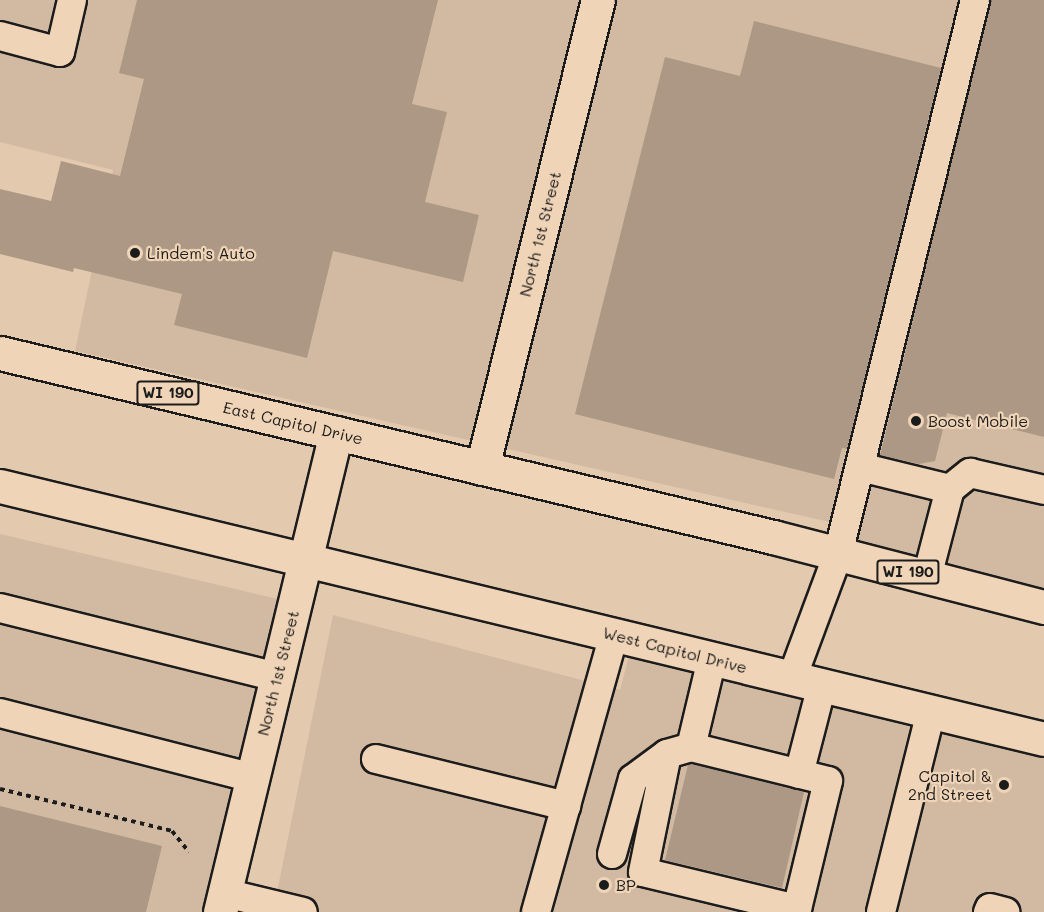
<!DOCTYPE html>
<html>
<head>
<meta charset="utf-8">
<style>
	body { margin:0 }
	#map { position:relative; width:1044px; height:912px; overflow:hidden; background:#e3c9ae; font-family:Mali,sans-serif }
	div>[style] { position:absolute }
	.built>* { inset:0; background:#d2baa2 }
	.building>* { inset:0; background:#ac9885 }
	.path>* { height:4px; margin-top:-2px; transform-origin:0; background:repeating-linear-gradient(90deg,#1c1c1c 0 4.5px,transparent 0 9px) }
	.roads { filter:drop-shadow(2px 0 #1c1c1c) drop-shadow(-2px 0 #1c1c1c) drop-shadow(0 2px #1c1c1c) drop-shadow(0 -2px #1c1c1c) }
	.lane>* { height:28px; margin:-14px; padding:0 14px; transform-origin:14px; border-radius:14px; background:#f0d4b7 }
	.street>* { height:33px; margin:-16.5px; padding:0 16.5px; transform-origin:16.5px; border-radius:16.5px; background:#f0d4b7 }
	.primary>* { height:33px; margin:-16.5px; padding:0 16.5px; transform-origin:16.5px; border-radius:16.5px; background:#f0d4b7 }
	.dots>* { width:16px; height:16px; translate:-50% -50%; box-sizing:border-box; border:3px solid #f0d4b7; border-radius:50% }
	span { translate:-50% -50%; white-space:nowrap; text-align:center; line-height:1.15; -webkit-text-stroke:4.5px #f0d4b7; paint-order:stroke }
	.shield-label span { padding:2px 4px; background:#f0d4b7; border:2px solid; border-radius:4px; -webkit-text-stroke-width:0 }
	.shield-label { font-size:15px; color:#1c1c1c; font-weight:700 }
	.street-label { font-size:16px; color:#1c1c1c }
	.poi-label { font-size:16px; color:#1c1c1c }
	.left { translate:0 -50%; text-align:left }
	.right { translate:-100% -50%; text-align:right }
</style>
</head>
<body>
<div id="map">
	<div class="built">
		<i style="clip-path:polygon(0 0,1044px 0,1044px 389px,879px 346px,834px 523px,75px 351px,113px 170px,0 142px)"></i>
		<i style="clip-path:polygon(888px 352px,1044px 391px,1044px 607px,838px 554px)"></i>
		<i style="clip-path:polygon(0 534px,278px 599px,204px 912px,0 912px)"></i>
		<i style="clip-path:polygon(333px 615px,620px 690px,633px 640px,1044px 739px,1044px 912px,273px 912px)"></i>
	</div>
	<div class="building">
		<i style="clip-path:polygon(137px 0,438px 0,412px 104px,447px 112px,425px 202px,479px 215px,463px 282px,333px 251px,307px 358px,174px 325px,182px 294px,74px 268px,73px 272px,0 254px,0 189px,51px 201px,61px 161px,120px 176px,144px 79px,119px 73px)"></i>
		<i style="clip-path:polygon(991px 0,1044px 0,1044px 437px,947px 413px,935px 461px,919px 464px,880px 455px)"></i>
		<i style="clip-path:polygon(754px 21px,941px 68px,847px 449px,842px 448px,834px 479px,575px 414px,665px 57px,740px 76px)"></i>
		<i style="clip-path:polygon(691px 764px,804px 792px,782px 888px,665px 860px,688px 765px)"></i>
		<i style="clip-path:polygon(0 806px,162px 846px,146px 912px,0 912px)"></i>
	</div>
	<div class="path">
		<i style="left:0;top:789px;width:177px;rotate:13.7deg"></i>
		<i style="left:172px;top:831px;width:27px;rotate:51deg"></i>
	</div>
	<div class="roads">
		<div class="lane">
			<i style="left:0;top:36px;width:62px;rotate:14.9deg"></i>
			<i style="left:60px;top:52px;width:53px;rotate:-77deg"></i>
			<i style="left:860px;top:467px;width:93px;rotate:13.7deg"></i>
			<i style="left:927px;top:577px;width:91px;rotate:-75.4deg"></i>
			<i style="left:950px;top:489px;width:26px;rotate:-39deg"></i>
			<i style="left:970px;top:473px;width:76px;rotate:12.9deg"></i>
			<i style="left:0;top:608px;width:285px;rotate:14deg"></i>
			<i style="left:792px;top:678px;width:132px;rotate:-69.6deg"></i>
			<i style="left:838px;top:554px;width:571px;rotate:-76.11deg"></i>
			<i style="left:0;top:713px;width:261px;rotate:14.4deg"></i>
			<i style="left:691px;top:747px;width:141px;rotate:13.9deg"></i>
			<i style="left:828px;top:781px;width:132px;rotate:103.6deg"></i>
			<i style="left:797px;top:909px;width:158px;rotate:-166.5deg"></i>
			<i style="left:643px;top:872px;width:120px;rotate:-78.5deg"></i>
			<i style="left:667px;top:754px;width:25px;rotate:-16deg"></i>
			<i style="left:691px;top:747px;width:90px;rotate:-76.6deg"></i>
			<i style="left:376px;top:759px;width:196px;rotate:13.9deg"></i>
			<i style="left:799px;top:774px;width:92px;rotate:-75.5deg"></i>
			<i style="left:612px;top:854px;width:78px;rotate:-74.4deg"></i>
			<i style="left:633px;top:779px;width:42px;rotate:-36.3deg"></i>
			<i style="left:225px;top:893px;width:80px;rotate:13.7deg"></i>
			<i style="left:536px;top:912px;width:288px;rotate:-74.3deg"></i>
			<i style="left:881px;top:912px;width:207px;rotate:-76deg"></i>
			<i style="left:988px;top:912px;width:4px;rotate:-63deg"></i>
			<i style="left:990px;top:908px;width:16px;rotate:15deg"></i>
		</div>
		<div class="street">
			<i style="left:482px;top:468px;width:482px;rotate:-76.1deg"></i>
			<i style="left:220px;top:912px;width:493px;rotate:-76.4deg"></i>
		</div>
		<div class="primary">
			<i style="left:0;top:353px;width:795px;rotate:13.39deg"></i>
			<i style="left:773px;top:537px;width:280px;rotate:14.5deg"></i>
			<i style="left:0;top:486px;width:1074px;rotate:13.62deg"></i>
		</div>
	</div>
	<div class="dots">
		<i style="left:135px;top:253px;background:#1c1c1c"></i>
		<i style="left:916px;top:421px;background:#1c1c1c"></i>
		<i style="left:1004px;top:785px;background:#1c1c1c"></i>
		<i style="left:604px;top:885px;background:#1c1c1c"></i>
	</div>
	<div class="shield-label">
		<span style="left:168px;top:393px">WI 190</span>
		<span style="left:908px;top:572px">WI 190</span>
	</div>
	<div class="street-label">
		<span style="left:540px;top:234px;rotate:-76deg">North 1st Street</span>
		<span style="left:293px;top:423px;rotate:13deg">East Capitol Drive</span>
		<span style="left:675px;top:650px;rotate:14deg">West Capitol Drive</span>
		<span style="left:278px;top:673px;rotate:-76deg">North 1st Street</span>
	</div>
	<div class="poi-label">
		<span class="left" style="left:147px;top:253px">Lindem's Auto</span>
		<span class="left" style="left:928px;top:421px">Boost Mobile</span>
		<span class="right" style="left:992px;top:785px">Capitol &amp;<br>2nd Street</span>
		<span class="left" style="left:616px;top:885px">BP</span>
	</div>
</div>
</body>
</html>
